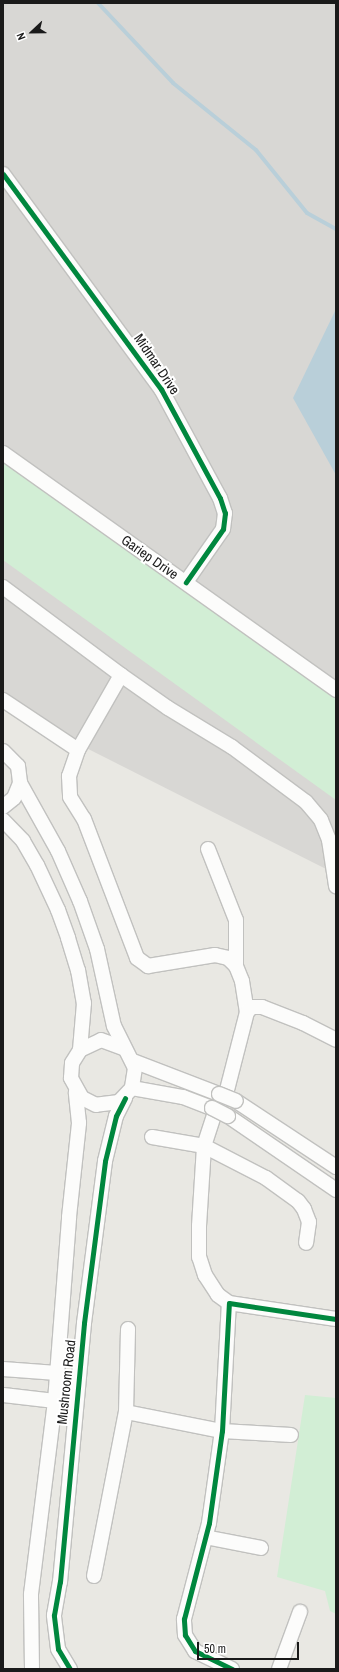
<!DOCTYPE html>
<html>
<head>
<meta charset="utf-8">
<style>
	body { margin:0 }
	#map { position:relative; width:339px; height:1672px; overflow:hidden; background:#e9e8e3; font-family:"Archivo Narrow",sans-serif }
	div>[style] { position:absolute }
	.residential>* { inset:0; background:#d8d7d4 }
	.park>* { inset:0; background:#d2eed5 }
	.water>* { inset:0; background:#b9cfd9 }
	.stream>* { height:4px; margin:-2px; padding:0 2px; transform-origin:2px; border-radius:2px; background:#b9cfd9 }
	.roads { filter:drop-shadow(1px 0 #c1c1bf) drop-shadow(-1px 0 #c1c1bf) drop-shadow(0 1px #c1c1bf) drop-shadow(0 -1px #c1c1bf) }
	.street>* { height:14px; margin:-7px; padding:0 7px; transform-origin:7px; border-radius:7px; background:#fcfcfb }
	.bridges { filter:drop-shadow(1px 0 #c1c1bf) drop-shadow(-1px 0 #c1c1bf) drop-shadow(0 1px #c1c1bf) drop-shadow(0 -1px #c1c1bf) }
	.street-bridge>* { height:14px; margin:-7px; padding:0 7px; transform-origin:7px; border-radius:7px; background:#fcfcfb }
	.cycleway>* { height:5px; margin:-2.5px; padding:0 2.5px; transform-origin:2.5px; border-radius:2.5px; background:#00873e }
	span { translate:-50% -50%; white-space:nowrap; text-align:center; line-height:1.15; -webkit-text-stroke:4px #fff; paint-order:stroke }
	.street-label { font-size:14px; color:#1a1a1a }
	.frame { position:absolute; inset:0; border:4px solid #1a1a1a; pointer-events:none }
	.north { position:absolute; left:12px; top:12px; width:40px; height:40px; -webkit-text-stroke:3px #fff; paint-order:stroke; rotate:248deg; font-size:11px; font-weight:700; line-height:16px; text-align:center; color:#1a1a1a }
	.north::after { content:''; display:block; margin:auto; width:14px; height:18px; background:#1a1a1a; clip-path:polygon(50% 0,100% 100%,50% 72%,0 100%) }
	.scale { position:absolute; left:197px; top:1642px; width:102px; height:18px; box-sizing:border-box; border:2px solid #1a1a1a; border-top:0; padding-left:5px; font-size:12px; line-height:14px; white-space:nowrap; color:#1a1a1a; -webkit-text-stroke:3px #fff; paint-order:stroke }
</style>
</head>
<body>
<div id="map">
	<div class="residential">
		<i style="clip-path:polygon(3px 3px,336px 3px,336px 874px,3px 706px)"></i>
	</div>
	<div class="park">
		<i style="clip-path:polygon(3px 452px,336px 691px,336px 800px,3px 560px)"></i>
		<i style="clip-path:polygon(305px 1395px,336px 1398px,336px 1614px,330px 1611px,325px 1591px,277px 1577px)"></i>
	</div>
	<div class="water">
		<i style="clip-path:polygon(336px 309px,336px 475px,293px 398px)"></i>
	</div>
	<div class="stream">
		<i style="left:98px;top:3px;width:110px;rotate:46.8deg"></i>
		<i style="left:173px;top:83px;width:107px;rotate:38.9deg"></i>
		<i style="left:256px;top:150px;width:81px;rotate:51deg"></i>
		<i style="left:307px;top:213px;width:33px;rotate:29deg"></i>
	</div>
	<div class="roads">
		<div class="street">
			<i style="left:3px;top:174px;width:267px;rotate:53.7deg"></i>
			<i style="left:161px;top:389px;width:124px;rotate:61.6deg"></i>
			<i style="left:220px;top:498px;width:16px;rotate:72deg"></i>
			<i style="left:225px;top:513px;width:16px;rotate:97deg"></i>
			<i style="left:223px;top:529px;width:65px;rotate:124.9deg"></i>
			<i style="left:3px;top:453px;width:409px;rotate:35.4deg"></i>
			<i style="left:3px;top:587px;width:147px;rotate:36.7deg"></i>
			<i style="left:121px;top:675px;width:86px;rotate:119.8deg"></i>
			<i style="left:121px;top:675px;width:57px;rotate:35.1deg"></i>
			<i style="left:168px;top:708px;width:75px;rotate:31.4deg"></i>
			<i style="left:232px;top:747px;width:92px;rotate:36.6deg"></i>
			<i style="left:306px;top:802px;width:23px;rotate:50deg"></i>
			<i style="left:321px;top:820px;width:22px;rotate:68deg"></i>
			<i style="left:329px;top:840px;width:47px;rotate:81.3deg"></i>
			<i style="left:3px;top:700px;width:90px;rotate:33.7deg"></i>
			<i style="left:78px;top:750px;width:28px;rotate:109deg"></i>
			<i style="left:69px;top:776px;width:21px;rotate:87deg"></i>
			<i style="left:70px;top:797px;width:26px;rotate:58deg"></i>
			<i style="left:84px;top:819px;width:149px;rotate:69.1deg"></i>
			<i style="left:137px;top:958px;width:14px;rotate:36deg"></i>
			<i style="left:148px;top:966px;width:68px;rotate:-9.3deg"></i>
			<i style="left:215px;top:955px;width:13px;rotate:13deg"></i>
			<i style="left:228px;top:958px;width:11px;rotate:45deg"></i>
			<i style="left:236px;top:966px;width:16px;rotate:68deg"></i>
			<i style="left:242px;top:981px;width:31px;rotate:81deg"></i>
			<i style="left:3px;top:751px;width:21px;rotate:45deg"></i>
			<i style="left:18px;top:766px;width:17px;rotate:83deg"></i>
			<i style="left:20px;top:783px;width:16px;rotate:112deg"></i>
			<i style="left:14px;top:798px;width:14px;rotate:141deg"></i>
			<i style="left:20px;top:783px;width:78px;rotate:60.8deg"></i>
			<i style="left:58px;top:851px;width:55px;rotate:66.3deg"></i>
			<i style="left:80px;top:901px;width:51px;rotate:70.5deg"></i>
			<i style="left:97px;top:949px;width:79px;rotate:77.6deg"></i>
			<i style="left:114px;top:1026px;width:47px;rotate:63.4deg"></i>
			<i style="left:135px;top:1068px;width:20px;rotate:99deg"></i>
			<i style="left:132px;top:1088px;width:19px;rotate:133deg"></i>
			<i style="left:119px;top:1102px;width:23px;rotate:173deg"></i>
			<i style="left:96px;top:1105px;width:16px;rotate:-153deg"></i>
			<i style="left:82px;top:1098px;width:23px;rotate:-119deg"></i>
			<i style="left:71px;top:1078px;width:15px;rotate:-86deg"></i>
			<i style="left:72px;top:1063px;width:15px;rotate:-58deg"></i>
			<i style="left:80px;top:1050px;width:23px;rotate:-25deg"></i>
			<i style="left:101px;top:1040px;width:23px;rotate:20deg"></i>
			<i style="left:3px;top:820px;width:29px;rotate:46deg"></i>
			<i style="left:23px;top:841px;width:28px;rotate:60deg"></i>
			<i style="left:37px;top:865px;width:50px;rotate:65deg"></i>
			<i style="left:58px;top:910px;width:30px;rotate:70deg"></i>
			<i style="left:68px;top:938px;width:34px;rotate:73deg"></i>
			<i style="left:78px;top:970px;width:34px;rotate:80deg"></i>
			<i style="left:84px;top:1003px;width:47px;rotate:94.9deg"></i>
			<i style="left:208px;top:849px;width:76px;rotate:68.5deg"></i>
			<i style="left:236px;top:920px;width:46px;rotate:90deg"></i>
			<i style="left:133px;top:1061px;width:92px;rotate:21deg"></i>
			<i style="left:132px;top:1088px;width:52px;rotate:10deg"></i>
			<i style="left:183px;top:1097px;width:31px;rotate:21deg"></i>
			<i style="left:236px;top:1101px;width:120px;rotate:33.4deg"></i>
			<i style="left:228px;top:1116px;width:131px;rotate:34.4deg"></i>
			<i style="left:152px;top:1137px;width:53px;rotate:9.8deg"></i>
			<i style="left:204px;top:1146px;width:70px;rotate:27.3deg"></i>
			<i style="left:266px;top:1178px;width:39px;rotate:36deg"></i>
			<i style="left:298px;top:1201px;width:10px;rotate:53deg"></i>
			<i style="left:304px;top:1209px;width:14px;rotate:69deg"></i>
			<i style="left:309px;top:1222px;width:21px;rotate:98deg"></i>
			<i style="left:229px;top:1303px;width:14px;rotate:-144deg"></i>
			<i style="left:218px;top:1295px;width:24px;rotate:-123deg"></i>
			<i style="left:205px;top:1275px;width:19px;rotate:-108deg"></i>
			<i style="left:199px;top:1257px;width:31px;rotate:-90deg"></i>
			<i style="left:199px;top:1226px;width:80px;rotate:-86.4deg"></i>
			<i style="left:204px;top:1146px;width:33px;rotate:-72deg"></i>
			<i style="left:214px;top:1115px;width:28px;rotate:-63deg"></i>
			<i style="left:227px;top:1090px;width:81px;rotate:-75.6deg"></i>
			<i style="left:247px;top:1012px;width:7px;rotate:-45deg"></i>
			<i style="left:252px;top:1007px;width:10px"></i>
			<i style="left:262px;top:1007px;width:44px;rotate:21.3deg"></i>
			<i style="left:303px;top:1023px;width:37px;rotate:27deg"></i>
			<i style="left:3px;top:1369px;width:54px;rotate:4.2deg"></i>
			<i style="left:57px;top:1373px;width:26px;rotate:40deg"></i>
			<i style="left:77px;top:1390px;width:25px;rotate:153deg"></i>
			<i style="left:55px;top:1401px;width:52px;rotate:-173.4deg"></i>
			<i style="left:126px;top:1412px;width:98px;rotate:11.2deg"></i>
			<i style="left:222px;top:1431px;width:69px;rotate:3.3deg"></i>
			<i style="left:205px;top:1537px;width:57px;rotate:11.1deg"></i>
			<i style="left:94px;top:1576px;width:167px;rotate:-79deg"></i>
			<i style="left:126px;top:1412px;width:83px;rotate:-88.6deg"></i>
			<i style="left:32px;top:1669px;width:75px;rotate:-90.8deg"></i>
			<i style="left:31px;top:1594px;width:194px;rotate:-82.9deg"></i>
			<i style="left:55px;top:1401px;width:185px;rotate:-85.6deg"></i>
			<i style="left:69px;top:1217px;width:95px;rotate:-83.9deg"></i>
			<i style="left:79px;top:1123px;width:31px;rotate:-96deg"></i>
			<i style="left:70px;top:1669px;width:23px;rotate:-121deg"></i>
			<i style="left:58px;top:1649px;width:34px;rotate:-97deg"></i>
			<i style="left:54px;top:1615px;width:34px;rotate:-80deg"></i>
			<i style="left:60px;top:1582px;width:260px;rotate:-84.7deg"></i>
			<i style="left:84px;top:1323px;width:163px;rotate:-82.6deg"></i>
			<i style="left:105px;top:1161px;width:46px;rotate:-76.3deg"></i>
			<i style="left:116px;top:1116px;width:20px;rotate:-63deg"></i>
			<i style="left:232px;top:1669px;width:41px;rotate:-154.1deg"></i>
			<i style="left:195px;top:1651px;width:19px;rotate:-122deg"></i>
			<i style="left:185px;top:1635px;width:16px;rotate:-94deg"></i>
			<i style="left:184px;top:1619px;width:99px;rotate:-75.4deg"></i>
			<i style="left:209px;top:1523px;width:93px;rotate:-82deg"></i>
			<i style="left:222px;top:1431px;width:128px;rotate:-86.9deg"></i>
			<i style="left:229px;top:1303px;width:108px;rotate:8.5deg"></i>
			<i style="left:279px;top:1669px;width:61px;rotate:-69.8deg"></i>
		</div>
	</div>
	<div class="bridges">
		<div class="street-bridge">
			<i style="left:219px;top:1094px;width:18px;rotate:22deg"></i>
			<i style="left:212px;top:1108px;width:18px;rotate:27deg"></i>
		</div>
	</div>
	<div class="cycleway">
		<i style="left:3px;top:174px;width:267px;rotate:53.7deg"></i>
		<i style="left:161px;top:389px;width:124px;rotate:61.6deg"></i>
		<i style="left:220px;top:498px;width:16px;rotate:72deg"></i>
		<i style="left:225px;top:513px;width:16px;rotate:97deg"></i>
		<i style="left:223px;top:529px;width:65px;rotate:124.9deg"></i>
		<i style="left:70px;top:1669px;width:23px;rotate:-121deg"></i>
		<i style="left:58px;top:1649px;width:34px;rotate:-97deg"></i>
		<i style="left:54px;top:1615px;width:34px;rotate:-80deg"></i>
		<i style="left:60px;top:1582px;width:260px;rotate:-84.7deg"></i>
		<i style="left:84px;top:1323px;width:163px;rotate:-82.6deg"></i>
		<i style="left:105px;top:1161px;width:46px;rotate:-76.3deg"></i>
		<i style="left:116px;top:1116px;width:20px;rotate:-63deg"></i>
		<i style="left:232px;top:1669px;width:41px;rotate:-154.1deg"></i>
		<i style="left:195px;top:1651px;width:19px;rotate:-122deg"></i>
		<i style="left:185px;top:1635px;width:16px;rotate:-94deg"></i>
		<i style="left:184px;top:1619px;width:99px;rotate:-75.4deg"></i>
		<i style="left:209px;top:1523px;width:93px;rotate:-82deg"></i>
		<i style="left:222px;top:1431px;width:128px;rotate:-86.9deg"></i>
		<i style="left:229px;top:1303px;width:108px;rotate:8.5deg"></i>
	</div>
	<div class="street-label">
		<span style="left:157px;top:364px;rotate:56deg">Midmar Drive</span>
		<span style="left:150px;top:557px;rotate:35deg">Gariep Drive</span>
		<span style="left:66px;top:1382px;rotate:-84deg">Mushroom Road</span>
	</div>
	<div class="frame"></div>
	<div class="north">N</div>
	<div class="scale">50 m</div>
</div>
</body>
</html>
